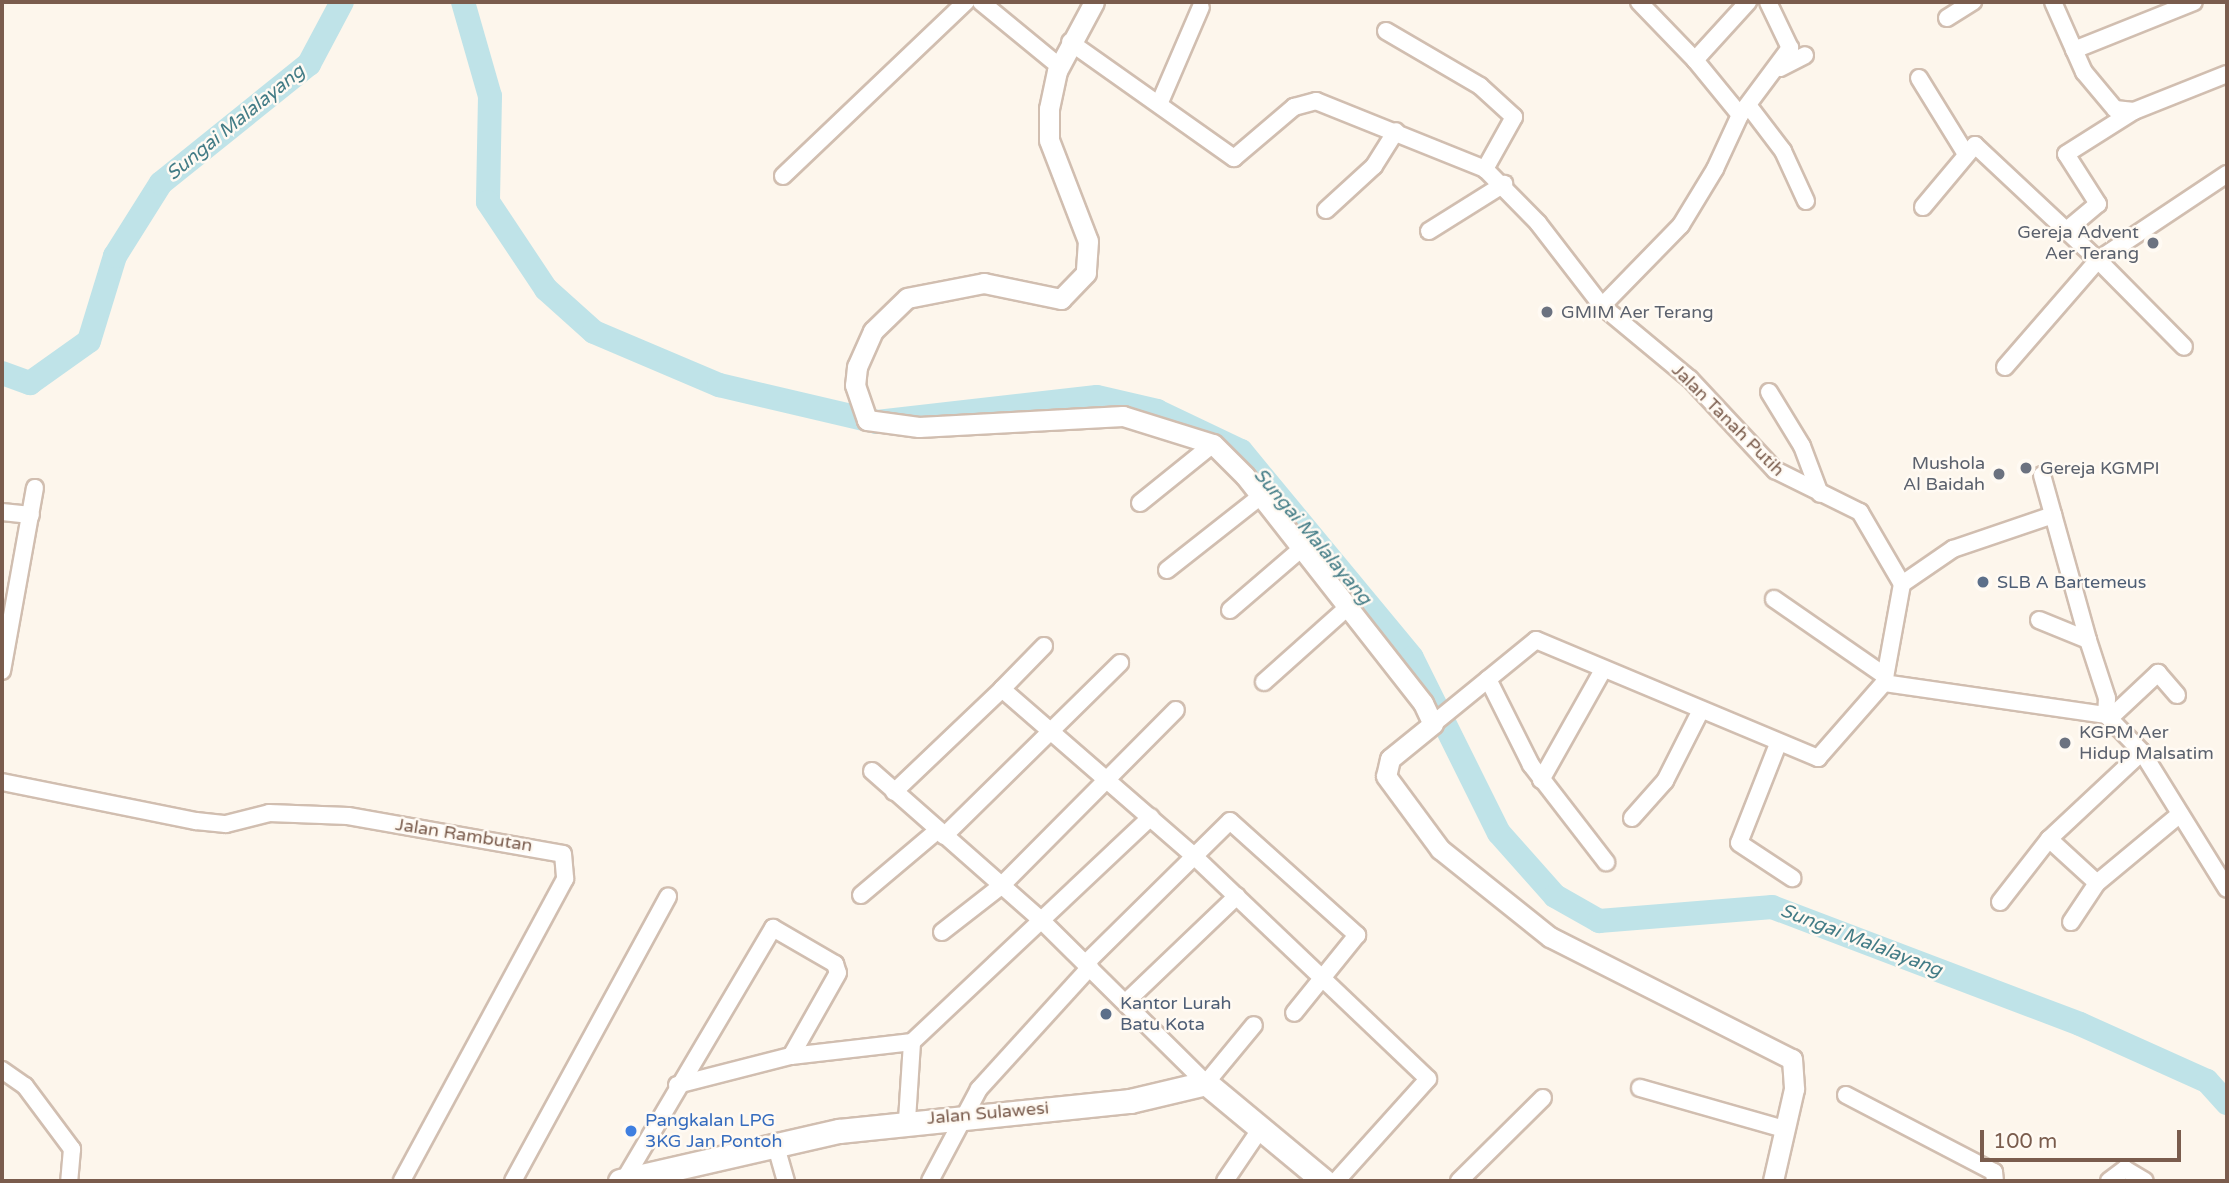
<!DOCTYPE html>
<html>
<head>
<meta charset="utf-8">
<style>
	body { margin:0 }
	#map { position:relative; width:2229px; height:1183px; overflow:hidden; background:#fdf6ec; font-family:"Varela Round",sans-serif }
	div>[style] { position:absolute }
	.river>* { height:24px; margin:-12px; padding:0 12px; transform-origin:12px; border-radius:12px; background:#bfe3e8 }
	.roads { filter:drop-shadow(2px 0 #d1beb0) drop-shadow(-2px 0 #d1beb0) drop-shadow(0 2px #d1beb0) drop-shadow(0 -2px #d1beb0) }
	.minor>* { height:16px; margin:-8px; padding:0 8px; transform-origin:8px; border-radius:8px; background:#fff }
	.tertiary>* { height:19px; margin:-9.5px; padding:0 9.5px; transform-origin:9.5px; border-radius:9.5px; background:#fff }
	.secondary>* { height:23px; margin:-11.5px; padding:0 11.5px; transform-origin:11.5px; border-radius:11.5px; background:#fff }
	.dots>* { width:19px; height:19px; translate:-50% -50%; box-sizing:border-box; border:4px solid #fffaf3; border-radius:50% }
	span { translate:-50% -50%; white-space:nowrap; text-align:center; line-height:1.15; -webkit-text-stroke:5px #fffaf3; paint-order:stroke }
	.worship-label { font-size:18px; color:#5b616d }
	.right { translate:-100% -50%; text-align:right }
	.left { translate:0 -50%; text-align:left }
	.street-label { font-size:18px; color:#7a5c4d }
	.service-label { font-size:18px; color:#4e5e75 }
	.shop-label { font-size:18px; color:#366cbe }
	.water-label { font-size:19px; color:#437c86; font-style:italic }
	.frame { position:absolute; inset:0; border:4px solid #7a5c4d; pointer-events:none }
	.scale { position:absolute; left:1980px; top:1130px; width:201px; height:32px; box-sizing:border-box; border:4px solid #7a5c4d; border-top:0; padding-left:9px; font-size:21px; line-height:24px; white-space:nowrap; color:#7a5c4d; -webkit-text-stroke:5px #fffaf3; paint-order:stroke }
</style>
</head>
<body>
<div id="map">
	<div class="river">
		<i style="left:463px;top:2px;width:98px;rotate:74deg"></i>
		<i style="left:490px;top:96px;width:106px;rotate:91.1deg"></i>
		<i style="left:488px;top:202px;width:105px;rotate:56.3deg"></i>
		<i style="left:546px;top:289px;width:64px;rotate:41.9deg"></i>
		<i style="left:594px;top:332px;width:136px;rotate:23deg"></i>
		<i style="left:719px;top:385px;width:162px;rotate:13.2deg"></i>
		<i style="left:877px;top:422px;width:221px;rotate:-6.5deg"></i>
		<i style="left:1097px;top:397px;width:62px;rotate:13.1deg"></i>
		<i style="left:1157px;top:411px;width:93px;rotate:25.5deg"></i>
		<i style="left:1241px;top:451px;width:268px;rotate:50.4deg"></i>
		<i style="left:1412px;top:658px;width:195px;rotate:63.6deg"></i>
		<i style="left:1499px;top:833px;width:84px;rotate:48.4deg"></i>
		<i style="left:1555px;top:896px;width:51px;rotate:29.6deg"></i>
		<i style="left:1599px;top:921px;width:174px;rotate:-4.6deg"></i>
		<i style="left:1772px;top:907px;width:329px;rotate:20.8deg"></i>
		<i style="left:2080px;top:1024px;width:139px;rotate:24.2deg"></i>
		<i style="left:2207px;top:1081px;width:30px;rotate:48deg"></i>
		<i style="left:2px;top:373px;width:30px;rotate:20deg"></i>
		<i style="left:30px;top:383px;width:72px;rotate:-35.4deg"></i>
		<i style="left:89px;top:341px;width:89px;rotate:-73deg"></i>
		<i style="left:115px;top:256px;width:86px;rotate:-57.8deg"></i>
		<i style="left:161px;top:183px;width:190px;rotate:-38.8deg"></i>
		<i style="left:309px;top:64px;width:70px;rotate:-62deg"></i>
	</div>
	<div class="roads">
		<div class="minor">
			<i style="left:981px;top:2px;width:101px;rotate:39.4deg"></i>
			<i style="left:1639px;top:2px;width:81px;rotate:46deg"></i>
			<i style="left:2053px;top:2px;width:77px;rotate:66.1deg"></i>
			<i style="left:2084px;top:72px;width:48px;rotate:50deg"></i>
			<i style="left:2115px;top:109px;width:19px;rotate:6deg"></i>
			<i style="left:2134px;top:111px;width:100px;rotate:-21.7deg"></i>
			<i style="left:1947px;top:18px;width:31px;rotate:-32deg"></i>
			<i style="left:1386px;top:31px;width:109px;rotate:30.3deg"></i>
			<i style="left:1480px;top:86px;width:46px;rotate:42.4deg"></i>
			<i style="left:1514px;top:117px;width:60px;rotate:119.1deg"></i>
			<i style="left:1070px;top:42px;width:201px;rotate:35.3deg"></i>
			<i style="left:1234px;top:158px;width:79px;rotate:-40.4deg"></i>
			<i style="left:1294px;top:107px;width:23px;rotate:-15deg"></i>
			<i style="left:1316px;top:101px;width:182px;rotate:21.9deg"></i>
			<i style="left:1485px;top:169px;width:76px;rotate:45.5deg"></i>
			<i style="left:1538px;top:223px;width:105px;rotate:52.4deg"></i>
			<i style="left:1602px;top:306px;width:114px;rotate:39.7deg"></i>
			<i style="left:1690px;top:379px;width:125px;rotate:47deg"></i>
			<i style="left:1775px;top:470px;width:95px;rotate:26.3deg"></i>
			<i style="left:1860px;top:512px;width:83px;rotate:59.7deg"></i>
			<i style="left:1902px;top:584px;width:101px;rotate:100.3deg"></i>
			<i style="left:1884px;top:683px;width:224px;rotate:8.2deg"></i>
			<i style="left:2074px;top:50px;width:129px;rotate:-21.8deg"></i>
			<i style="left:1780px;top:68px;width:28px;rotate:-27deg"></i>
			<i style="left:1919px;top:78px;width:89px;rotate:58.3deg"></i>
			<i style="left:1160px;top:102px;width:103px;rotate:-66.7deg"></i>
			<i style="left:1748px;top:105px;width:58px;rotate:52.7deg"></i>
			<i style="left:1783px;top:151px;width:55px;rotate:65.3deg"></i>
			<i style="left:1740px;top:115px;width:84px;rotate:-53.3deg"></i>
			<i style="left:1790px;top:48px;width:51px;rotate:-115.6deg"></i>
			<i style="left:783px;top:176px;width:253px;rotate:-43.6deg"></i>
			<i style="left:1923px;top:207px;width:81px;rotate:-50deg"></i>
			<i style="left:1975px;top:145px;width:168px;rotate:43.1deg"></i>
			<i style="left:2098px;top:260px;width:155px;rotate:-33.7deg"></i>
			<i style="left:1326px;top:210px;width:65px;rotate:-42.5deg"></i>
			<i style="left:1374px;top:166px;width:41px;rotate:-57.8deg"></i>
			<i style="left:2068px;top:229px;width:39px;rotate:-40deg"></i>
			<i style="left:2098px;top:204px;width:59px;rotate:-122.6deg"></i>
			<i style="left:2066px;top:154px;width:80px;rotate:-32.3deg"></i>
			<i style="left:1429px;top:231px;width:89px;rotate:-32.1deg"></i>
			<i style="left:1602px;top:306px;width:113px;rotate:-45.7deg"></i>
			<i style="left:1681px;top:225px;width:66px;rotate:-58.7deg"></i>
			<i style="left:1715px;top:169px;width:60px;rotate:-65.2deg"></i>
			<i style="left:1740px;top:115px;width:71px;rotate:-129.3deg"></i>
			<i style="left:1695px;top:60px;width:79px;rotate:-47.6deg"></i>
			<i style="left:2005px;top:367px;width:142px;rotate:-49deg"></i>
			<i style="left:2098px;top:260px;width:122px;rotate:45.3deg"></i>
			<i style="left:1769px;top:392px;width:63px;rotate:58.6deg"></i>
			<i style="left:1802px;top:446px;width:51px;rotate:69.4deg"></i>
			<i style="left:2042px;top:475px;width:171px;rotate:74.4deg"></i>
			<i style="left:1140px;top:503px;width:94px;rotate:-38.9deg"></i>
			<i style="left:2px;top:512px;width:29px;rotate:6deg"></i>
			<i style="left:1167px;top:570px;width:120px;rotate:-38.2deg"></i>
			<i style="left:1902px;top:584px;width:62px;rotate:-34.5deg"></i>
			<i style="left:1953px;top:549px;width:106px;rotate:-18.8deg"></i>
			<i style="left:1774px;top:599px;width:135px;rotate:34.7deg"></i>
			<i style="left:1230px;top:610px;width:94px;rotate:-40.7deg"></i>
			<i style="left:2039px;top:620px;width:53px;rotate:22.2deg"></i>
			<i style="left:2088px;top:640px;width:61px;rotate:71.9deg"></i>
			<i style="left:2107px;top:698px;width:17px;rotate:93deg"></i>
			<i style="left:2106px;top:715px;width:52px;rotate:45.8deg"></i>
			<i style="left:2142px;top:752px;width:161px;rotate:58.2deg"></i>
			<i style="left:1044px;top:646px;width:60px;rotate:134.3deg"></i>
			<i style="left:1002px;top:689px;width:254px;rotate:41deg"></i>
			<i style="left:1194px;top:856px;width:323px;rotate:43.6deg"></i>
			<i style="left:1428px;top:1079px;width:137px;rotate:132deg"></i>
			<i style="left:2px;top:671px;width:186px;rotate:-79.8deg"></i>
			<i style="left:1488px;top:679px;width:96px;rotate:63.4deg"></i>
			<i style="left:1531px;top:765px;width:123px;rotate:52.3deg"></i>
			<i style="left:1264px;top:682px;width:113px;rotate:-41.8deg"></i>
			<i style="left:2110px;top:718px;width:66px;rotate:-43.2deg"></i>
			<i style="left:2158px;top:673px;width:29px;rotate:49deg"></i>
			<i style="left:1433px;top:724px;width:133px;rotate:-39.2deg"></i>
			<i style="left:1536px;top:640px;width:306px;rotate:22.7deg"></i>
			<i style="left:1818px;top:758px;width:100px;rotate:-48.7deg"></i>
			<i style="left:1778px;top:744px;width:106px;rotate:111.5deg"></i>
			<i style="left:1739px;top:843px;width:64px;rotate:33.4deg"></i>
			<i style="left:2142px;top:752px;width:127px;rotate:136.9deg"></i>
			<i style="left:2049px;top:839px;width:65px;rotate:42.5deg"></i>
			<i style="left:2097px;top:883px;width:108px;rotate:-39.7deg"></i>
			<i style="left:872px;top:771px;width:225px;rotate:41.4deg"></i>
			<i style="left:1041px;top:920px;width:232px;rotate:44.7deg"></i>
			<i style="left:1206px;top:1083px;width:75px;rotate:-50.4deg"></i>
			<i style="left:1541px;top:780px;width:126px;rotate:-60.6deg"></i>
			<i style="left:2px;top:782px;width:198px;rotate:11.4deg"></i>
			<i style="left:196px;top:821px;width:30px;rotate:6deg"></i>
			<i style="left:226px;top:824px;width:44px;rotate:-14.3deg"></i>
			<i style="left:269px;top:813px;width:79px;rotate:2.2deg"></i>
			<i style="left:348px;top:816px;width:218px;rotate:10deg"></i>
			<i style="left:563px;top:854px;width:25px;rotate:85deg"></i>
			<i style="left:565px;top:879px;width:343px;rotate:118.4deg"></i>
			<i style="left:894px;top:792px;width:149px;rotate:-43.6deg"></i>
			<i style="left:1632px;top:818px;width:50px;rotate:-48.3deg"></i>
			<i style="left:1665px;top:781px;width:80px;rotate:-63.1deg"></i>
			<i style="left:944px;top:836px;width:247px;rotate:-44.5deg"></i>
			<i style="left:861px;top:895px;width:101px;rotate:-40.2deg"></i>
			<i style="left:2000px;top:902px;width:80px;rotate:-52.1deg"></i>
			<i style="left:2071px;top:922px;width:47px;rotate:-56.3deg"></i>
			<i style="left:942px;top:932px;width:75px;rotate:-37.9deg"></i>
			<i style="left:1001px;top:886px;width:248px;rotate:-45.2deg"></i>
			<i style="left:1086px;top:963px;width:202px;rotate:-44.6deg"></i>
			<i style="left:1230px;top:821px;width:171px;rotate:41.9deg"></i>
			<i style="left:1357px;top:935px;width:100px;rotate:128.9deg"></i>
			<i style="left:1127px;top:1001px;width:152px;rotate:-43.7deg"></i>
			<i style="left:2px;top:1070px;width:28px;rotate:35deg"></i>
			<i style="left:25px;top:1086px;width:79px;rotate:53.3deg"></i>
			<i style="left:72px;top:1149px;width:32px;rotate:95deg"></i>
			<i style="left:677px;top:1085px;width:118px;rotate:-14.3deg"></i>
			<i style="left:791px;top:1056px;width:122px;rotate:-6.6deg"></i>
			<i style="left:912px;top:1042px;width:328px;rotate:-43.3deg"></i>
			<i style="left:1640px;top:1088px;width:150px;rotate:15.9deg"></i>
			<i style="left:1846px;top:1095px;width:167px;rotate:27.5deg"></i>
			<i style="left:1994px;top:1172px;width:9px;rotate:84deg"></i>
			<i style="left:907px;top:1120px;width:78px;rotate:-86.3deg"></i>
			<i style="left:775px;top:1143px;width:40px;rotate:74deg"></i>
			<i style="left:624px;top:1180px;width:293px;rotate:-59.4deg"></i>
			<i style="left:773px;top:928px;width:72px;rotate:30.1deg"></i>
			<i style="left:835px;top:964px;width:9px;rotate:72deg"></i>
			<i style="left:838px;top:973px;width:95px;rotate:119.5deg"></i>
			<i style="left:513px;top:1181px;width:324px;rotate:-61.4deg"></i>
			<i style="left:930px;top:1181px;width:104px;rotate:-62deg"></i>
			<i style="left:979px;top:1089px;width:165px;rotate:-47.7deg"></i>
			<i style="left:1225px;top:1181px;width:60px;rotate:-55.8deg"></i>
			<i style="left:1459px;top:1181px;width:118px;rotate:-44.7deg"></i>
			<i style="left:2109px;top:1181px;width:20px;rotate:-37deg"></i>
			<i style="left:2125px;top:1169px;width:23px;rotate:31deg"></i>
		</div>
		<div class="tertiary">
			<i style="left:1094px;top:2px;width:78px;rotate:118.2deg"></i>
			<i style="left:1057px;top:71px;width:39px;rotate:102deg"></i>
			<i style="left:1049px;top:109px;width:31px;rotate:90deg"></i>
			<i style="left:1049px;top:140px;width:108px;rotate:68.9deg"></i>
			<i style="left:1088px;top:241px;width:32px;rotate:94deg"></i>
			<i style="left:1086px;top:273px;width:36px;rotate:134deg"></i>
			<i style="left:1061px;top:299px;width:79px;rotate:-168.3deg"></i>
			<i style="left:984px;top:283px;width:78px;rotate:169deg"></i>
			<i style="left:907px;top:298px;width:47px;rotate:135.9deg"></i>
			<i style="left:873px;top:331px;width:39px;rotate:114deg"></i>
			<i style="left:857px;top:367px;width:18px;rotate:96deg"></i>
			<i style="left:855px;top:385px;width:37px;rotate:71deg"></i>
			<i style="left:867px;top:420px;width:52px;rotate:7.7deg"></i>
			<i style="left:919px;top:427px;width:204px;rotate:-3.1deg"></i>
			<i style="left:1123px;top:416px;width:94px;rotate:17.3deg"></i>
			<i style="left:1213px;top:444px;width:45px;rotate:45deg"></i>
			<i style="left:1245px;top:476px;width:288px;rotate:51.9deg"></i>
			<i style="left:1423px;top:703px;width:23px;rotate:65deg"></i>
			<i style="left:1433px;top:724px;width:55px;rotate:140.9deg"></i>
			<i style="left:1390px;top:759px;width:17px;rotate:103deg"></i>
			<i style="left:1386px;top:776px;width:91px;rotate:53.5deg"></i>
			<i style="left:1440px;top:849px;width:141px;rotate:38.7deg"></i>
			<i style="left:1550px;top:937px;width:271px;rotate:26.8deg"></i>
			<i style="left:1792px;top:1059px;width:30px;rotate:86deg"></i>
			<i style="left:1794px;top:1089px;width:94px;rotate:102.9deg"></i>
		</div>
		<div class="secondary">
			<i style="left:620px;top:1181px;width:225px;rotate:-12.9deg"></i>
			<i style="left:839px;top:1131px;width:293px;rotate:-5.9deg"></i>
			<i style="left:1130px;top:1101px;width:78px;rotate:-13.3deg"></i>
			<i style="left:1206px;top:1083px;width:153px;rotate:39.7deg"></i>
		</div>
	</div>
	<div class="dots">
		<i style="left:2153px;top:243px;background:#6b7280"></i>
		<i style="left:1547px;top:312px;background:#6b7280"></i>
		<i style="left:2026px;top:468px;background:#6b7280"></i>
		<i style="left:1999px;top:474px;background:#6b7280"></i>
		<i style="left:1983px;top:582px;background:#5c6f8a"></i>
		<i style="left:2065px;top:743px;background:#6b7280"></i>
		<i style="left:1106px;top:1014px;background:#5c6f8a"></i>
		<i style="left:631px;top:1131px;background:#3f7fe0"></i>
	</div>
	<div class="worship-label">
		<span class="right" style="left:2139px;top:243px">Gereja Advent<br>Aer Terang</span>
		<span class="left" style="left:1561px;top:312px">GMIM Aer Terang</span>
		<span class="right" style="left:1985px;top:474px">Mushola<br>Al Baidah</span>
		<span class="left" style="left:2040px;top:468px">Gereja KGMPI</span>
		<span class="left" style="left:2079px;top:743px">KGPM Aer<br>Hidup Malsatim</span>
	</div>
	<div class="street-label">
		<span style="left:1728px;top:420px;rotate:45deg">Jalan Tanah Putih</span>
		<span style="left:464px;top:835px;rotate:9deg">Jalan Rambutan</span>
		<span style="left:988px;top:1113px;rotate:-5deg">Jalan Sulawesi</span>
	</div>
	<div class="service-label">
		<span class="left" style="left:1997px;top:582px">SLB A Bartemeus</span>
		<span class="left" style="left:1120px;top:1014px">Kantor Lurah<br>Batu Kota</span>
	</div>
	<div class="shop-label">
		<span class="left" style="left:645px;top:1131px">Pangkalan LPG<br>3KG Jan Pontoh</span>
	</div>
	<div class="water-label">
		<span style="left:236px;top:123px;rotate:-39deg">Sungai Malalayang</span>
		<span style="left:1312px;top:537px;rotate:50deg">Sungai Malalayang</span>
		<span style="left:1861px;top:941px;rotate:21deg">Sungai Malalayang</span>
	</div>
	<div class="frame"></div>
	<div class="scale">100 m</div>
</div>
</body>
</html>
